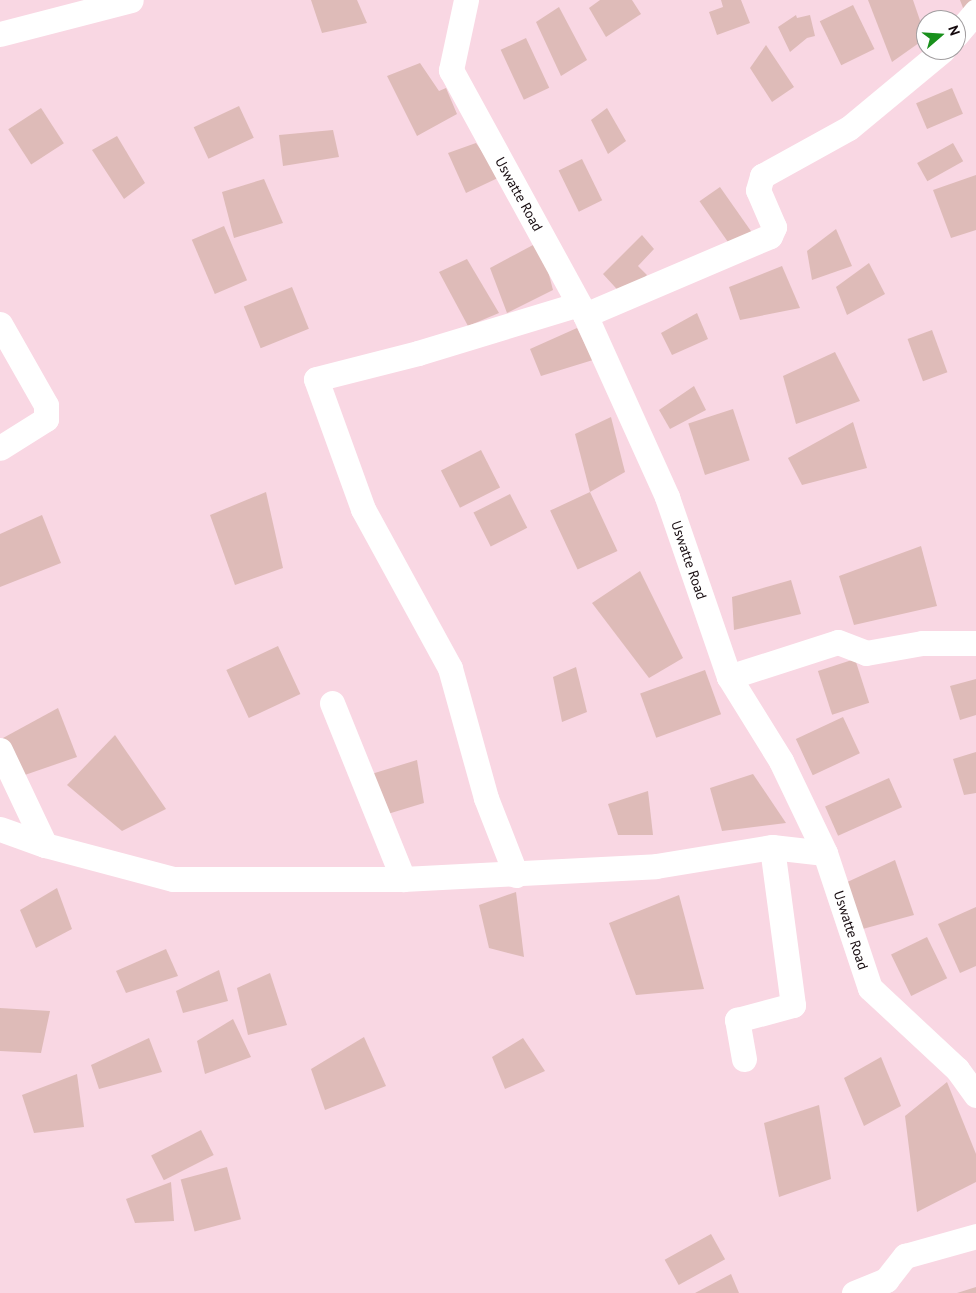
<!DOCTYPE html>
<html>
<head>
<meta charset="utf-8">
<style>
	body { margin:0 }
	#map { position:relative; width:976px; height:1293px; overflow:hidden; background:#f9d7e3; font-family:"PT Sans",sans-serif }
	div>[style] { position:absolute }
	.building>* { inset:0; background:#debbb8; transform-origin:0 0 }
	.street>* { height:25px; margin:-12.5px; padding:0 12.5px; transform-origin:12.5px; border-radius:12.5px; background:#fff }
	span { translate:-50% -50%; white-space:nowrap; text-align:center; line-height:1.15; -webkit-text-stroke:4.5px #fff; paint-order:stroke }
	.street-label { font-size:14px; color:#150a0e }
	.north { position:absolute; left:916px; top:10px; width:50px; height:50px; box-sizing:border-box; background:#fff; border:1px solid #a19d9f; border-radius:50%; rotate:71deg; font-size:14px; font-weight:700; line-height:20px; text-align:center; color:#150a0e }
	.north::after { content:''; display:block; margin:auto; width:18px; height:22px; background:#19901c; clip-path:polygon(50% 0,100% 100%,50% 72%,0 100%) }
</style>
</head>
<body>
<div id="map">
	<div class="building">
		<i style="clip-path:polygon(311px 0,357px 0,367px 23px,322px 33px)"></i>
		<i style="clip-path:polygon(600px 0,632px 0,641px 14px,606px 37px,589px 8px)"></i>
		<i style="clip-path:polygon(721px 0,741px 0,750px 23px,717px 35px,709px 12px,723px 7px)"></i>
		<i style="clip-path:polygon(868px 0,913px 0,926px 38px,892px 62px)"></i>
		<i style="clip-path:polygon(960px 0,976px 0,965px 13px)"></i>
		<i style="left:853px;top:5px;width:49px;height:37px;rotate:64deg"></i>
		<i style="clip-path:polygon(559px 7px,587px 60px,561px 76px,536px 22px)"></i>
		<i style="clip-path:polygon(796px 15px,797px 18px,810px 15px,815px 36px,807px 38px,790px 52px,778px 27px)"></i>
		<i style="left:526px;top:38px;width:55px;height:28px;rotate:65deg"></i>
		<i style="clip-path:polygon(766px 45px,794px 87px,772px 102px,750px 68px)"></i>
		<i style="clip-path:polygon(420px 63px,439px 91px,446px 88px,457px 114px,417px 136px,387px 76px)"></i>
		<i style="left:952px;top:88px;width:28px;height:39px;rotate:67deg"></i>
		<i style="left:239px;top:106px;width:35px;height:50px;rotate:65deg"></i>
		<i style="left:41px;top:108px;width:42px;height:39px;rotate:57deg"></i>
		<i style="clip-path:polygon(607px 108px,626px 141px,608px 154px,591px 120px)"></i>
		<i style="clip-path:polygon(333px 130px,339px 157px,283px 166px,279px 135px)"></i>
		<i style="clip-path:polygon(117px 136px,145px 183px,124px 199px,92px 150px)"></i>
		<i style="clip-path:polygon(476px 143px,500px 177px,466px 193px,448px 153px)"></i>
		<i style="left:953px;top:143px;width:21px;height:41px;rotate:61deg"></i>
		<i style="left:582px;top:159px;width:46px;height:26px;rotate:64deg"></i>
		<i style="clip-path:polygon(976px 175px,976px 230px,951px 238px,933px 190px)"></i>
		<i style="clip-path:polygon(264px 179px,283px 223px,234px 238px,222px 192px)"></i>
		<i style="left:720px;top:187px;width:56px;height:25px;rotate:55deg"></i>
		<i style="left:224px;top:226px;width:59px;height:35px;rotate:67deg"></i>
		<i style="clip-path:polygon(836px 229px,852px 266px,812px 280px,807px 251px)"></i>
		<i style="clip-path:polygon(642px 235px,654px 249px,638px 266px,647px 275px,625px 298px,603px 274px)"></i>
		<i style="clip-path:polygon(533px 245px,543px 252px,553px 290px,507px 313px,490px 268px)"></i>
		<i style="clip-path:polygon(467px 259px,499px 313px,468px 326px,439px 272px)"></i>
		<i style="clip-path:polygon(869px 263px,885px 294px,847px 315px,836px 287px)"></i>
		<i style="clip-path:polygon(782px 266px,800px 308px,740px 320px,729px 287px)"></i>
		<i style="left:292px;top:287px;width:45px;height:52px;rotate:68deg"></i>
		<i style="clip-path:polygon(697px 313px,708px 339px,672px 355px,661px 333px)"></i>
		<i style="clip-path:polygon(577px 328px,593px 360px,541px 376px,530px 349px)"></i>
		<i style="left:932px;top:330px;width:45px;height:26px;rotate:70deg"></i>
		<i style="clip-path:polygon(835px 352px,860px 401px,796px 424px,783px 376px)"></i>
		<i style="clip-path:polygon(694px 386px,706px 410px,670px 429px,659px 410px)"></i>
		<i style="left:733px;top:409px;width:54px;height:47px;rotate:72deg"></i>
		<i style="clip-path:polygon(611px 417px,625px 472px,590px 492px,575px 434px)"></i>
		<i style="clip-path:polygon(853px 422px,867px 468px,802px 485px,788px 458px)"></i>
		<i style="left:481px;top:450px;width:42px;height:45px;rotate:63deg"></i>
		<i style="clip-path:polygon(266px 492px,283px 568px,235px 585px,210px 515px)"></i>
		<i style="left:590px;top:492px;width:65px;height:44px;rotate:65deg"></i>
		<i style="left:510px;top:494px;width:38px;height:41px;rotate:63deg"></i>
		<i style="clip-path:polygon(42px 515px,61px 563px,0 587px,0 534px)"></i>
		<i style="clip-path:polygon(921px 546px,937px 606px,854px 625px,839px 576px)"></i>
		<i style="clip-path:polygon(640px 571px,683px 658px,649px 678px,592px 603px)"></i>
		<i style="clip-path:polygon(791px 580px,801px 614px,734px 630px,732px 597px)"></i>
		<i style="left:278px;top:646px;width:53px;height:57px;rotate:65deg"></i>
		<i style="left:855px;top:659px;width:46px;height:39px;rotate:72deg"></i>
		<i style="clip-path:polygon(576px 667px,587px 712px,562px 722px,553px 677px)"></i>
		<i style="left:705px;top:670px;width:47px;height:69px;rotate:70deg"></i>
		<i style="clip-path:polygon(976px 679px,976px 715px,960px 720px,950px 686px)"></i>
		<i style="clip-path:polygon(58px 708px,77px 757px,19px 777px,3px 738px)"></i>
		<i style="left:843px;top:717px;width:40px;height:52px;rotate:65deg"></i>
		<i style="clip-path:polygon(115px 735px,166px 809px,122px 831px,67px 785px)"></i>
		<i style="clip-path:polygon(976px 752px,976px 793px,964px 795px,953px 759px)"></i>
		<i style="clip-path:polygon(417px 760px,424px 803px,381px 816px,365px 776px)"></i>
		<i style="clip-path:polygon(753px 774px,786px 823px,722px 831px,710px 788px)"></i>
		<i style="left:889px;top:778px;width:32px;height:70px;rotate:66deg"></i>
		<i style="clip-path:polygon(648px 791px,653px 835px,618px 835px,608px 804px)"></i>
		<i style="clip-path:polygon(895px 860px,914px 915px,859px 930px,843px 884px)"></i>
		<i style="clip-path:polygon(57px 888px,72px 929px,36px 948px,20px 910px)"></i>
		<i style="clip-path:polygon(516px 892px,524px 957px,489px 948px,479px 905px)"></i>
		<i style="clip-path:polygon(679px 895px,704px 989px,636px 995px,609px 923px)"></i>
		<i style="clip-path:polygon(976px 907px,976px 966px,960px 973px,938px 924px)"></i>
		<i style="left:927px;top:937px;width:46px;height:40px;rotate:64deg"></i>
		<i style="clip-path:polygon(166px 949px,178px 976px,126px 993px,116px 971px)"></i>
		<i style="clip-path:polygon(219px 970px,228px 1001px,183px 1013px,176px 991px)"></i>
		<i style="clip-path:polygon(270px 973px,287px 1025px,248px 1035px,237px 988px)"></i>
		<i style="clip-path:polygon(0 1008px,50px 1011px,41px 1053px,0 1051px)"></i>
		<i style="clip-path:polygon(233px 1019px,251px 1057px,205px 1074px,197px 1041px)"></i>
		<i style="clip-path:polygon(364px 1037px,386px 1086px,325px 1110px,311px 1069px)"></i>
		<i style="clip-path:polygon(149px 1038px,162px 1072px,99px 1089px,91px 1065px)"></i>
		<i style="clip-path:polygon(523px 1038px,545px 1071px,505px 1089px,492px 1057px)"></i>
		<i style="clip-path:polygon(881px 1057px,901px 1106px,864px 1126px,844px 1078px)"></i>
		<i style="clip-path:polygon(77px 1074px,84px 1127px,34px 1133px,22px 1095px)"></i>
		<i style="clip-path:polygon(947px 1082px,976px 1154px,976px 1182px,917px 1212px,905px 1116px)"></i>
		<i style="clip-path:polygon(819px 1105px,831px 1179px,779px 1197px,764px 1123px)"></i>
		<i style="left:201px;top:1130px;width:28px;height:56px;rotate:63deg"></i>
		<i style="left:227px;top:1167px;width:54px;height:48px;rotate:75deg"></i>
		<i style="clip-path:polygon(171px 1182px,174px 1221px,135px 1223px,126px 1199px)"></i>
		<i style="left:711px;top:1234px;width:29px;height:53px;rotate:61deg"></i>
		<i style="clip-path:polygon(731px 1274px,739px 1293px,695px 1293px)"></i>
		<i style="clip-path:polygon(976px 1287px,976px 1293px,957px 1293px)"></i>
	</div>
	<div class="street">
		<i style="left:466px;top:0;width:72px;rotate:102.1deg"></i>
		<i style="left:451px;top:70px;width:279px;rotate:61.3deg"></i>
		<i style="left:585px;top:315px;width:200px;rotate:65.7deg"></i>
		<i style="left:667px;top:497px;width:190px;rotate:71deg"></i>
		<i style="left:729px;top:677px;width:99px;rotate:58.2deg"></i>
		<i style="left:781px;top:761px;width:102px;rotate:64.4deg"></i>
		<i style="left:825px;top:853px;width:142px;rotate:71.6deg"></i>
		<i style="left:870px;top:988px;width:119px;rotate:43deg"></i>
		<i style="left:957px;top:1069px;width:32px;rotate:54deg"></i>
		<i style="left:0;top:34px;width:135px;rotate:-14.5deg"></i>
		<i style="left:956px;top:35px;width:31px;rotate:-50deg"></i>
		<i style="left:585px;top:315px;width:201px;rotate:-23.1deg"></i>
		<i style="left:770px;top:236px;width:10px;rotate:-66deg"></i>
		<i style="left:774px;top:227px;width:40px;rotate:-113.4deg"></i>
		<i style="left:758px;top:190px;width:15px;rotate:-74deg"></i>
		<i style="left:762px;top:176px;width:99px;rotate:-28.9deg"></i>
		<i style="left:849px;top:128px;width:122px;rotate:-39.7deg"></i>
		<i style="left:0;top:324px;width:93px;rotate:60.4deg"></i>
		<i style="left:46px;top:405px;width:14px;rotate:90deg"></i>
		<i style="left:46px;top:419px;width:54px;rotate:147.8deg"></i>
		<i style="left:729px;top:677px;width:114px;rotate:-17.8deg"></i>
		<i style="left:838px;top:642px;width:30px;rotate:21deg"></i>
		<i style="left:866px;top:653px;width:57px;rotate:-10.1deg"></i>
		<i style="left:922px;top:643px;width:54px"></i>
		<i style="left:332px;top:703px;width:190px;rotate:68deg"></i>
		<i style="left:0;top:750px;width:105px;rotate:64.7deg"></i>
		<i style="left:0;top:829px;width:48px;rotate:19.6deg"></i>
		<i style="left:45px;top:845px;width:132px;rotate:14.9deg"></i>
		<i style="left:173px;top:879px;width:230px"></i>
		<i style="left:403px;top:879px;width:253px;rotate:-2.9deg"></i>
		<i style="left:656px;top:866px;width:118px;rotate:-9.3deg"></i>
		<i style="left:772px;top:847px;width:53px;rotate:6.5deg"></i>
		<i style="left:516px;top:875px;width:83px;rotate:-111.3deg"></i>
		<i style="left:486px;top:798px;width:135px;rotate:-105.5deg"></i>
		<i style="left:450px;top:668px;width:181px;rotate:-118.7deg"></i>
		<i style="left:363px;top:509px;width:138px;rotate:-109.9deg"></i>
		<i style="left:316px;top:379px;width:105px;rotate:-14.3deg"></i>
		<i style="left:418px;top:353px;width:168px;rotate:-16.9deg"></i>
		<i style="left:744px;top:1059px;width:40px;rotate:-100deg"></i>
		<i style="left:737px;top:1020px;width:58px;rotate:-15deg"></i>
		<i style="left:793px;top:1005px;width:159px;rotate:-97.6deg"></i>
		<i style="left:854px;top:1293px;width:35px;rotate:-22deg"></i>
		<i style="left:886px;top:1280px;width:31px;rotate:-52deg"></i>
		<i style="left:905px;top:1256px;width:74px;rotate:-15.7deg"></i>
	</div>
	<div class="street-label">
		<span style="left:519px;top:194px;rotate:61deg">Uswatte Road</span>
		<span style="left:689px;top:560px;rotate:71deg">Uswatte Road</span>
		<span style="left:851px;top:930px;rotate:72deg">Uswatte Road</span>
	</div>
	<div class="north">N</div>
</div>
</body>
</html>
